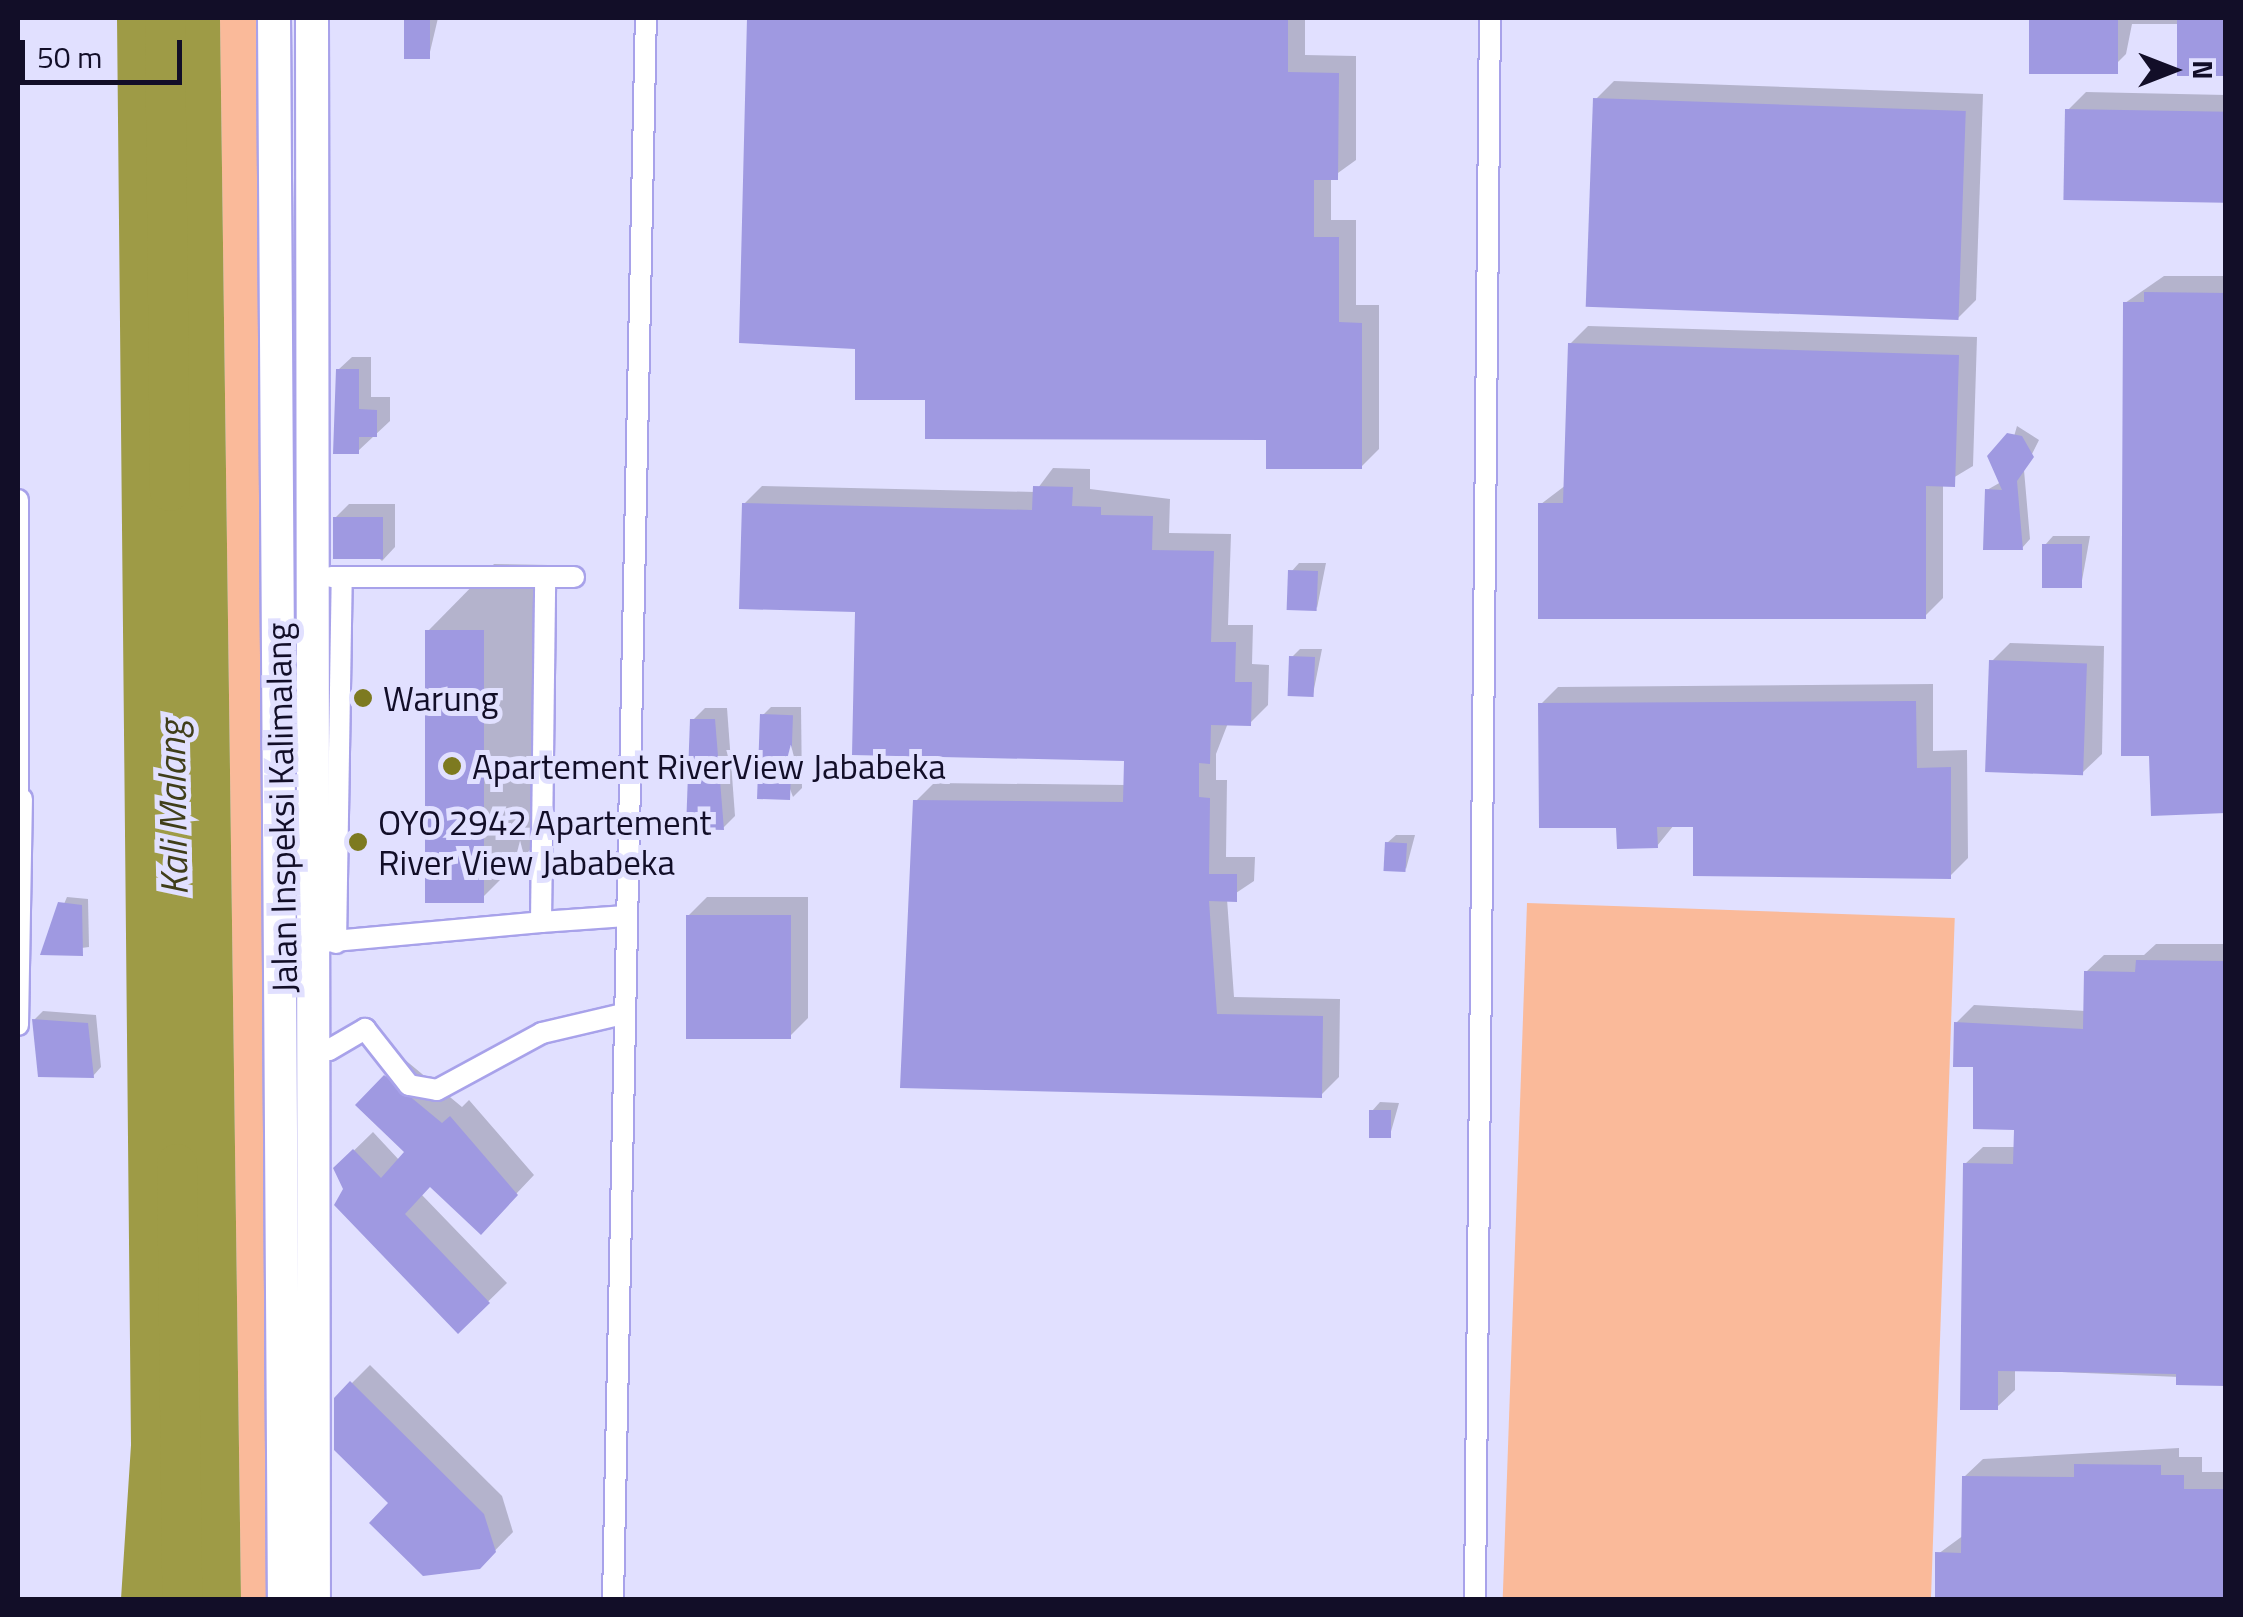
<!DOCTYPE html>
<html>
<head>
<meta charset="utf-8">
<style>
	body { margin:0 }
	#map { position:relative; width:2243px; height:1617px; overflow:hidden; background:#e1e0ff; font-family:"Titillium Web",sans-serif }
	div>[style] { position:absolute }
	.green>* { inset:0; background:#faba9a; transform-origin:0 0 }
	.water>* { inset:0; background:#9e9b46 }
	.shadow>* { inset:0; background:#0003 }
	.river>* { height:40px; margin:-20px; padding:0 20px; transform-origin:20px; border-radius:20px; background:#9e9b46 }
	.building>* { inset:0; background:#9f99e1; transform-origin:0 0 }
	.roads { filter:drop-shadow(2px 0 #a8a2ea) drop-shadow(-2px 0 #a8a2ea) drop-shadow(0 2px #a8a2ea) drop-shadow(0 -2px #a8a2ea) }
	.street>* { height:20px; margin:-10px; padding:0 10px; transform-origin:10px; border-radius:10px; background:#fff }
	.primary>* { height:32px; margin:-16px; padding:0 16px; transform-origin:16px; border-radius:16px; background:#fff }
	.dots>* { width:28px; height:28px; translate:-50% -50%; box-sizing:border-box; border:5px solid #e1e0ff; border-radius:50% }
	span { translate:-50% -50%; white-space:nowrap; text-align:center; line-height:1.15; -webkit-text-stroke:10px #e1e0ff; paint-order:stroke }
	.poi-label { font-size:35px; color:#120e28 }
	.left { translate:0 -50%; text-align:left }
	.street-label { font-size:35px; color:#120e28 }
	.water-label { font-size:38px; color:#403e1a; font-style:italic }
	.frame { position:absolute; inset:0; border:20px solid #120e28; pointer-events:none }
	.north { position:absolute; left:2123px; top:20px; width:100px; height:100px; -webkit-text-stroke:8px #e1e0ff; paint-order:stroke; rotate:90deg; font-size:28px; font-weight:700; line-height:40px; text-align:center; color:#120e28 }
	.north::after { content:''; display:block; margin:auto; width:35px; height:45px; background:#120e28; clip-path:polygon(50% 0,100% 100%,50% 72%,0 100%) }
	.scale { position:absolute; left:20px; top:40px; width:162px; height:45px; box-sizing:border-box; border:5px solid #120e28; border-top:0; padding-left:12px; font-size:30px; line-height:35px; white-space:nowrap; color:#120e28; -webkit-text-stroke:8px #e1e0ff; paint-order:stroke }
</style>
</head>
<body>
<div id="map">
	<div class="green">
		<i style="clip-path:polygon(220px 18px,275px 18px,284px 1600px,241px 1599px)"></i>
		<i style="left:1527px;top:903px;width:428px;height:697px;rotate:2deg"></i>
	</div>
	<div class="water">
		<i style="clip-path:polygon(117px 18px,220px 18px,241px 1599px,121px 1599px,131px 1445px)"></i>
	</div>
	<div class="shadow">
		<i style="clip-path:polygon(406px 18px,438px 18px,429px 56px)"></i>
		<i style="clip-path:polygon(749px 18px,1305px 18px,1305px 55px,1356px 56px,1356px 160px,1331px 178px,1331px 220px,1356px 220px,1356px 305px,1379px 305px,1379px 449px,1361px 467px,1269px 437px,927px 397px,858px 347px,741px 341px)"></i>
		<i style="clip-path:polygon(2031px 18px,2226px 18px,2226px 74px,2179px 24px,2132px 24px,2126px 54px,2109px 71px,2031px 71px)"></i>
		<i style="clip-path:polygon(1614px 81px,1983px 94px,1976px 300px,1957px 319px,1596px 99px)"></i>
		<i style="clip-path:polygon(2086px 92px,2226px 95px,2226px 201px,2068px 110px)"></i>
		<i style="clip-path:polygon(2164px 276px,2226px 276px,2226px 810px,2125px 303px)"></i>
		<i style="clip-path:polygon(1588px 326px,1977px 337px,1973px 466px,1943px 484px,1943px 598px,1925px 616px,1541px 504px,1566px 485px,1570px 344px)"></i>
		<i style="clip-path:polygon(352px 357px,371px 357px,371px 397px,390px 397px,390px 421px,358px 451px,338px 370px)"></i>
		<i style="clip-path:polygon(2017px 426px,2039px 440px,2024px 470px,2030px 539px,2022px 548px,1987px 490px,2001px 482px)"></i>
		<i style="clip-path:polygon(1053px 468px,1090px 469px,1090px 489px,1170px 499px,1169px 533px,1231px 534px,1228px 625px,1253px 625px,1252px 664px,1269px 665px,1268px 705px,1250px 723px,1228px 723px,1216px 754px,1216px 780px,1227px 780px,1226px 857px,1255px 857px,1254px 881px,1227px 899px,1234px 997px,1340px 999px,1339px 1077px,1321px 1095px,916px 801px,934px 783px,1126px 785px,1127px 759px,857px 610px,744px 504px,762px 486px,1035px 492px)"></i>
		<i style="clip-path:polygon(349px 504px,395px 504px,395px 547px,382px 561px,335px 518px)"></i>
		<i style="clip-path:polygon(2053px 536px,2090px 536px,2081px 586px,2045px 545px)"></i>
		<i style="clip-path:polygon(1299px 563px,1326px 563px,1317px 608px,1291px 572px)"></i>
		<i style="clip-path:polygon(494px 564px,549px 565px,544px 836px,478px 902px,428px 631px)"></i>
		<i style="clip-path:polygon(2010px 643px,2104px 646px,2102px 754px,2083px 772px,1992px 661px)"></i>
		<i style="clip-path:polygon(1300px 649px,1322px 649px,1313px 694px,1291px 658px)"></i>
		<i style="clip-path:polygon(1933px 684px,1933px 751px,1967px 750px,1968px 858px,1950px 876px,1695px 824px,1674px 825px,1657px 846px,1619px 825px,1541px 704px,1558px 687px)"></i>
		<i style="clip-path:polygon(771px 707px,801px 707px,802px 788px,793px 797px,763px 715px)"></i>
		<i style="clip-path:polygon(705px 708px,727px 708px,735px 816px,723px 828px,693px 720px)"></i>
		<i style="clip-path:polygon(1396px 835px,1415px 835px,1406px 869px,1387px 843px)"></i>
		<i style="clip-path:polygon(67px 897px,88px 899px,89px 947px,43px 953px)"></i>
		<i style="clip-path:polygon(707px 897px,808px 897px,808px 1018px,790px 1036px,688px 916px)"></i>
		<i style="clip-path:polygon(2156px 944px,2226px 944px,2226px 1379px,2015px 1370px,2015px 1390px,1997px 1407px,1965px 1164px,1983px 1147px,2016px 1147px,2016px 1127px,1956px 1023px,1974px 1005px,2086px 1011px,2086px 972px,2104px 955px,2144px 955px)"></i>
		<i style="clip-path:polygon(43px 1011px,96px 1015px,101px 1067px,93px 1076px,34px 1020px)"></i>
		<i style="clip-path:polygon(404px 1059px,462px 1107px,469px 1100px,534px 1175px,481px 1231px,431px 1184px,421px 1194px,507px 1283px,458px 1331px,336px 1168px,373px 1132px,400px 1161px,408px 1152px,385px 1077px)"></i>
		<i style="clip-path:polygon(1380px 1102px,1399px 1103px,1390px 1135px,1372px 1111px)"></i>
		<i style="clip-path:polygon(370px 1365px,502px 1496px,513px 1532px,479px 1567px,391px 1503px,336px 1399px)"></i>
		<i style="clip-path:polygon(2179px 1448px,2179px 1457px,2202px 1457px,2202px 1472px,2226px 1472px,2226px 1600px,1938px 1554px,1964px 1535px,1964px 1477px,1983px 1459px)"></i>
	</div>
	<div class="river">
		<i style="left:165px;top:18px;width:473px;rotate:89.4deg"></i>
		<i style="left:177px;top:1164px;width:436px;rotate:89.3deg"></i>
	</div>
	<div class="building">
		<i style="left:404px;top:18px;width:26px;height:41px"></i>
		<i style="clip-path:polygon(747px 18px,1288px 18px,1288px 72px,1339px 73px,1338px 180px,1314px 180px,1314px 237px,1339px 237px,1339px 322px,1362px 323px,1362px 469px,1266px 469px,1266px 440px,925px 439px,925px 400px,855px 400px,855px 349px,739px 343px)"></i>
		<i style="left:2029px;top:18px;width:89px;height:56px"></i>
		<i style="left:2177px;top:18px;width:49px;height:58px"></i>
		<i style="left:1593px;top:98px;width:373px;height:209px;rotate:2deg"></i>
		<i style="left:2065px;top:109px;width:161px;height:91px;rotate:1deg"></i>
		<i style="clip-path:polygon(2144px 292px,2226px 293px,2226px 813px,2151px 816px,2149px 756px,2121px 756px,2123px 302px,2144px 302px)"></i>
		<i style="clip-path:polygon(1568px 343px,1959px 355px,1955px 487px,1926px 486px,1926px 619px,1538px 619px,1538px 503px,1563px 503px)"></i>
		<i style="clip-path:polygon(336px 369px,359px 369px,359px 409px,377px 410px,377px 437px,359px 437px,359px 454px,333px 454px)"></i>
		<i style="clip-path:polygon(2007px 433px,2022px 436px,2034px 457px,2017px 481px,2023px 550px,1983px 550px,1985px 489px,2002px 490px,1987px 456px)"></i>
		<i style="clip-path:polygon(1033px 486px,1073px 487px,1072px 506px,1101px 507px,1101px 515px,1153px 516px,1152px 550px,1214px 551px,1211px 642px,1236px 642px,1235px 682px,1252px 682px,1251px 726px,1211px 725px,1210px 764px,1199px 763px,1199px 797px,1210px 798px,1209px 874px,1237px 874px,1237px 902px,1209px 901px,1217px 1014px,1323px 1016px,1322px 1098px,900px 1088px,913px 800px,1123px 802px,1124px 761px,852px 755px,855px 612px,739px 609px,742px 503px,1032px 510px)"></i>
		<i style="left:333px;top:517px;width:50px;height:42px"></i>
		<i style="left:2042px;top:544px;width:40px;height:44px"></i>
		<i style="left:1288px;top:570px;width:30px;height:40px;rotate:2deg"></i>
		<i style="left:425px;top:630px;width:59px;height:273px"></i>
		<i style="left:1289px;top:656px;width:26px;height:40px;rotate:2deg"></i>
		<i style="left:1989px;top:660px;width:98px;height:112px;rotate:2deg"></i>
		<i style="clip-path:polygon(1916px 701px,1917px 768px,1951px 767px,1951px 879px,1693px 876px,1693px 827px,1657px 827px,1658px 848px,1617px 849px,1616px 828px,1539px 828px,1538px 703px)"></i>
		<i style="left:760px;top:714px;width:33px;height:85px;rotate:2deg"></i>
		<i style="clip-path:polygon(690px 719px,715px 719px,724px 830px,686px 829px)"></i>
		<i style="left:1385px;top:842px;width:22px;height:29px;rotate:3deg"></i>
		<i style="clip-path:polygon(58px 902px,82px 905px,83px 956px,40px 955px)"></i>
		<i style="left:686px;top:915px;width:105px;height:124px"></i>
		<i style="clip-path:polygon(2136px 960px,2226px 961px,2226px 1386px,2176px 1385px,2176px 1374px,1998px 1371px,1998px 1410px,1960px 1410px,1963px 1163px,2013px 1164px,2014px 1130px,1973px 1129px,1973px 1067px,1953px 1067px,1954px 1022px,2083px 1029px,2084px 971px,2135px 972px)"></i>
		<i style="clip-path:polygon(32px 1019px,88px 1023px,94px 1078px,38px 1077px)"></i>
		<i style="clip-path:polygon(384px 1075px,442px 1123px,450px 1116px,518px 1195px,481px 1235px,430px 1187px,405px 1214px,490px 1303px,458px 1334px,334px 1205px,343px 1189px,333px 1168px,353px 1149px,381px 1178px,404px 1152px,355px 1105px)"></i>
		<i style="left:1369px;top:1110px;width:22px;height:28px"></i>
		<i style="clip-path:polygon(350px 1381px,484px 1514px,496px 1552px,480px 1569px,423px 1576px,369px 1523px,388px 1503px,334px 1450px,334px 1398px)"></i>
		<i style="clip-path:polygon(2074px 1464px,2161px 1465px,2161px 1475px,2184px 1475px,2184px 1489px,2226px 1489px,2226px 1600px,1935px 1600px,1935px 1552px,1961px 1553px,1962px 1476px,2074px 1477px)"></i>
	</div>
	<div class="roads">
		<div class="street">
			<i style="left:18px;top:500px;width:299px;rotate:90deg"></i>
			<i style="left:331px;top:577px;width:243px"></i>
			<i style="left:541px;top:922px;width:85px;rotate:-4deg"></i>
			<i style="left:312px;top:943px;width:230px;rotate:-5.2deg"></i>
			<i style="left:541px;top:922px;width:344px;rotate:-89.3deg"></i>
			<i style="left:336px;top:943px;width:365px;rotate:-89.1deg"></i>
			<i style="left:18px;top:1025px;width:226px;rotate:-89deg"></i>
			<i style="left:313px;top:1048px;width:16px;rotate:7deg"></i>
			<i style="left:329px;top:1050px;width:42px;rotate:-30.3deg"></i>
			<i style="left:365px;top:1029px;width:71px;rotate:51.8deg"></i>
			<i style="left:409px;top:1085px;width:28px;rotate:10deg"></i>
			<i style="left:437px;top:1090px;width:119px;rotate:-28.5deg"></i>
			<i style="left:542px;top:1033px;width:83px;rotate:-13.2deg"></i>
			<i style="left:613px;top:1600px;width:1582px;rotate:-88.81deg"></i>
			<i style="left:1475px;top:1600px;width:1582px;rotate:-89.46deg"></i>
		</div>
		<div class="primary">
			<i style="left:274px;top:18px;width:1582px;rotate:89.64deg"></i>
			<i style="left:312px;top:18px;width:1582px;rotate:89.93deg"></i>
		</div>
	</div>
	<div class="dots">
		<i style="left:363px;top:698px;background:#7d7a20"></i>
		<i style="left:452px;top:766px;background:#7d7a20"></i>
		<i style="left:358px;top:842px;background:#7d7a20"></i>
	</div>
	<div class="poi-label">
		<span class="left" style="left:383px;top:698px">Warung</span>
		<span class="left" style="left:472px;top:766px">Apartement RiverView Jababeka</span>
		<span class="left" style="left:378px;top:842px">OYO 2942 Apartement<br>River View Jababeka</span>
	</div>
	<div class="street-label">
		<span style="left:281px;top:808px;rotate:-91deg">Jalan Inspeksi Kalimalang</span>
	</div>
	<div class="water-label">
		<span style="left:173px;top:808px;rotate:-91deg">Kali Malang</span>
	</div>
	<div class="frame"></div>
	<div class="north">N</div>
	<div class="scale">50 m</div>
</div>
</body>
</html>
